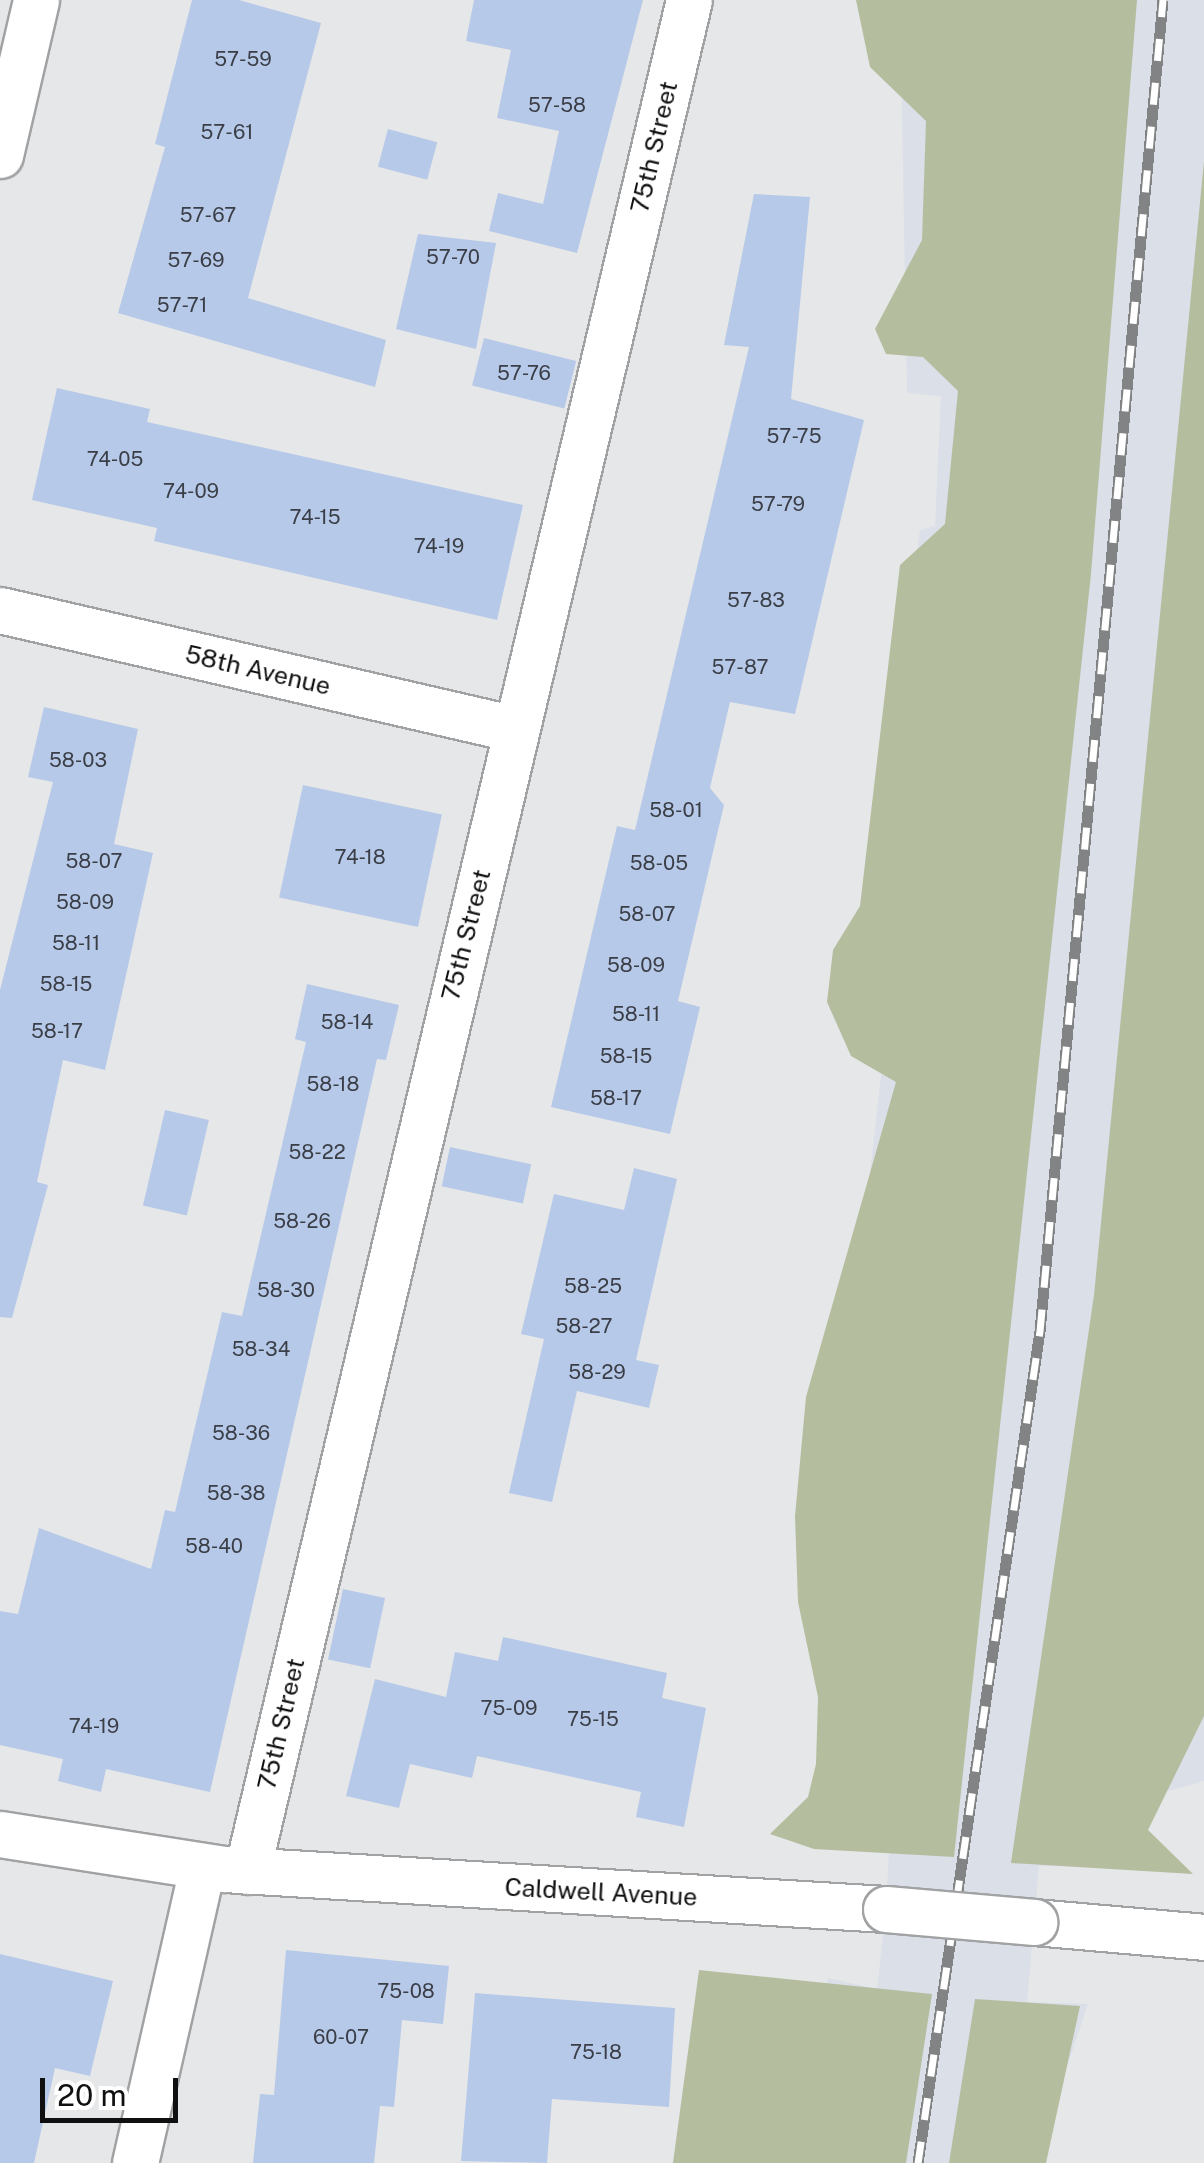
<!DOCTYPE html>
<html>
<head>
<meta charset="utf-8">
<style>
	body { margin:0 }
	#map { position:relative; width:1204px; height:2163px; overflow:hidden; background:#e6e7e8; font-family:"Public Sans",sans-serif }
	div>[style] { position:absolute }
	.built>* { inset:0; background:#dadfe8 }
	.green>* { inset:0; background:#b5bd9f }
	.building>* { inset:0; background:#b7c9e8; transform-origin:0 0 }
	.roads { filter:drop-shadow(2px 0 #a1a2a4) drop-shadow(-2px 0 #a1a2a4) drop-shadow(0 2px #a1a2a4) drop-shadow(0 -2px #a1a2a4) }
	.minor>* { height:45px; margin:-22.5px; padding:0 22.5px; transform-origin:22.5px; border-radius:22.5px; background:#fff }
	.rail>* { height:11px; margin-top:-5.5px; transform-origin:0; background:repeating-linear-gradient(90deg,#fff 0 22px,#828384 0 44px); box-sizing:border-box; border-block:2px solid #828384 }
	.bridges { filter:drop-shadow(2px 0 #a1a2a4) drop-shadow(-2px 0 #a1a2a4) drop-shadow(0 2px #a1a2a4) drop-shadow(0 -2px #a1a2a4) }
	.minor-bridge>* { height:45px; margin:-22.5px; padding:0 22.5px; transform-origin:22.5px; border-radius:22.5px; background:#fff }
	span { translate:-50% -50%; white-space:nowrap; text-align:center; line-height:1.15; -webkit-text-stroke:10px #fff; paint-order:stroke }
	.number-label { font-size:20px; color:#3a3e47 }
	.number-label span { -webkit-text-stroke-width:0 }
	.street-label { font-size:25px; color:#101011 }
	.scale { position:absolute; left:40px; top:2078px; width:138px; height:45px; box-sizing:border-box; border:5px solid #101011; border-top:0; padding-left:12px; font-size:30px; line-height:35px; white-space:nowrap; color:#101011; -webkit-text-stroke:8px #fff; paint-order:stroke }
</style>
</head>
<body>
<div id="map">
	<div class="built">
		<i style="clip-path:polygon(900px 0,1204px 0,1204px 1781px,1139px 1799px,1128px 1867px,1039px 1866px,1027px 2002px,1088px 2004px,1035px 2163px,763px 2163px,828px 1978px,877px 1989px,886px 1909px,889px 1852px,849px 1849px,852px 1331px,902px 892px,873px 873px,920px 530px,935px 526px,941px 396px,907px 393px)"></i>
	</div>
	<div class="green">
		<i style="clip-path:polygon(856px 0,1137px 0,1091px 574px,954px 1857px,814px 1849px,770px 1834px,808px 1797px,816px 1764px,818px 1697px,798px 1602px,795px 1516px,806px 1397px,896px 1082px,851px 1056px,827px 1002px,833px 950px,860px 906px,900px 565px,945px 524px,958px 391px,923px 357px,886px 354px,875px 329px,922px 240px,926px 121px,870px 67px)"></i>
		<i style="clip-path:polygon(1204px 161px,1204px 1716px,1148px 1830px,1193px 1874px,1011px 1863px,1094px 1295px)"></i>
		<i style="clip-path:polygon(699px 1970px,932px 1994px,906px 2163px,673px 2163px)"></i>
		<i style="clip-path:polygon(975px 1999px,1080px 2006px,1046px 2163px,949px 2163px)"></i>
	</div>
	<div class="building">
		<i style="clip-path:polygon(192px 0,239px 0,321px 23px,248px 298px,386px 340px,375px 387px,118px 313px,165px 147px,155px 144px)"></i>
		<i style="clip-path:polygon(474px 0,643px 0,577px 253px,489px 231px,498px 193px,543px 204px,559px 131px,497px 118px,511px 50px,466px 41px)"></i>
		<i style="left:388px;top:129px;width:51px;height:39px;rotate:15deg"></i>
		<i style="clip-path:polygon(754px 194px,810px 197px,791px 399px,864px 420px,795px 714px,730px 702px,710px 788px,724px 805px,678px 1001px,700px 1007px,670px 1134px,551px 1107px,617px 826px,635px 830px,749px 347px,724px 345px)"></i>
		<i style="clip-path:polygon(418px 234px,496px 243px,476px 349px,396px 329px)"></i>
		<i style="left:484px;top:338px;width:95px;height:49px;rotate:14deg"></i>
		<i style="clip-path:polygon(57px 388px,150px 409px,147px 422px,523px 505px,497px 620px,154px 541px,157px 528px,32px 500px)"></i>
		<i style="clip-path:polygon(44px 707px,138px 729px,114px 844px,153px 853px,105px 1070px,63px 1060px,37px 1182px,48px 1185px,12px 1318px,0 1317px,0 990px,53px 782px,28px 777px)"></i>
		<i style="left:303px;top:785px;width:142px;height:115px;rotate:12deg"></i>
		<i style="clip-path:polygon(307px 984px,399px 1005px,386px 1060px,377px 1059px,210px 1792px,106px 1769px,101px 1792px,58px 1781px,63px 1759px,0 1745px,0 1611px,18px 1614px,39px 1528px,151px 1569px,165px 1510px,175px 1512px,222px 1312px,242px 1316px,306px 1042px,295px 1039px)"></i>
		<i style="left:165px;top:1110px;width:45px;height:98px;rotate:13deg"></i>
		<i style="left:450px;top:1147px;width:83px;height:40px;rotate:12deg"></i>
		<i style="clip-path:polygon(634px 1168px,677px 1179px,636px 1360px,659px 1365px,649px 1408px,577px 1391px,552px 1502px,509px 1493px,544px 1339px,521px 1334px,554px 1194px,624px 1210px)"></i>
		<i style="left:343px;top:1589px;width:43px;height:72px;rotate:12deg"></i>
		<i style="clip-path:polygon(503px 1637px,667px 1673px,662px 1698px,706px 1708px,684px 1827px,636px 1817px,641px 1792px,477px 1756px,472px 1778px,410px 1764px,399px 1808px,346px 1796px,375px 1679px,446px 1697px,455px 1652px,498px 1661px)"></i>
		<i style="clip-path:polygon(286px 1950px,449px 1966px,443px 2024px,402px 2020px,394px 2107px,380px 2106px,374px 2163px,253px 2163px,260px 2094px,274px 2095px)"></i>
		<i style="clip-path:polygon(0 1954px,113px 1981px,90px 2076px,55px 2068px,34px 2163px,0 2163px)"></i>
		<i style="clip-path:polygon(475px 1993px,675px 2008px,669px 2107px,552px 2099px,547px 2163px,461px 2161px)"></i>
	</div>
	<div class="roads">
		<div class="minor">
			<i style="left:0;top:155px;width:159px;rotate:-76.9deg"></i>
			<i style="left:0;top:610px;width:529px;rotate:13.01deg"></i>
			<i style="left:0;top:1834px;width:227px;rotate:8.9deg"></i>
			<i style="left:224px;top:1869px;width:663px;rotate:3.46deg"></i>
			<i style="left:247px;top:1871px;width:1922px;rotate:-76.71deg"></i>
			<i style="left:1034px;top:1922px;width:171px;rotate:5deg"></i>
			<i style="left:135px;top:2163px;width:303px;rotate:-77.2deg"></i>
		</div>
	</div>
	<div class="rail">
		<i style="left:918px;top:2163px;width:841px;rotate:-81.66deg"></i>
		<i style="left:1040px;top:1331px;width:1337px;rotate:-84.72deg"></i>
	</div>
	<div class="bridges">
		<div class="minor-bridge">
			<i style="left:886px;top:1909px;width:149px;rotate:5deg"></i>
		</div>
	</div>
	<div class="number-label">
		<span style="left:243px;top:59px">57-59</span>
		<span style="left:557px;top:105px">57-58</span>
		<span style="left:227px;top:132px">57-61</span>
		<span style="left:208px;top:215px">57-67</span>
		<span style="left:453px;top:257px">57-70</span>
		<span style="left:196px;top:260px">57-69</span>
		<span style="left:182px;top:305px">57-71</span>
		<span style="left:524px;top:373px">57-76</span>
		<span style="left:794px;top:436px">57-75</span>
		<span style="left:115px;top:459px">74-05</span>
		<span style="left:191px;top:491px">74-09</span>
		<span style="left:778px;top:504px">57-79</span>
		<span style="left:315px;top:517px">74-15</span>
		<span style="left:439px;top:546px">74-19</span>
		<span style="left:756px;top:600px">57-83</span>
		<span style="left:740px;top:667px">57-87</span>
		<span style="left:78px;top:760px">58-03</span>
		<span style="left:676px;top:810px">58-01</span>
		<span style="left:360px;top:857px">74-18</span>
		<span style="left:94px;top:861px">58-07</span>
		<span style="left:659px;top:863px">58-05</span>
		<span style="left:85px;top:902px">58-09</span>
		<span style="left:647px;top:914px">58-07</span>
		<span style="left:76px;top:943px">58-11</span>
		<span style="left:636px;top:965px">58-09</span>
		<span style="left:66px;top:984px">58-15</span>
		<span style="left:636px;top:1014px">58-11</span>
		<span style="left:347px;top:1022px">58-14</span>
		<span style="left:57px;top:1031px">58-17</span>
		<span style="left:626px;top:1056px">58-15</span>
		<span style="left:333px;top:1084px">58-18</span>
		<span style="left:616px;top:1098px">58-17</span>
		<span style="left:317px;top:1152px">58-22</span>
		<span style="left:302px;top:1221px">58-26</span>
		<span style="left:593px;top:1286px">58-25</span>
		<span style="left:286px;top:1290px">58-30</span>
		<span style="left:584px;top:1326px">58-27</span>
		<span style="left:261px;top:1349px">58-34</span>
		<span style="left:597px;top:1372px">58-29</span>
		<span style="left:241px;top:1433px">58-36</span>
		<span style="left:236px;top:1493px">58-38</span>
		<span style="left:214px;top:1546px">58-40</span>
		<span style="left:509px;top:1708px">75-09</span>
		<span style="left:593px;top:1719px">75-15</span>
		<span style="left:94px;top:1726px">74-19</span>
		<span style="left:406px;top:1991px">75-08</span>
		<span style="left:341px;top:2037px">60-07</span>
		<span style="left:596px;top:2052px">75-18</span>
	</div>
	<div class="street-label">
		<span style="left:654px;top:147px;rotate:-77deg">75th Street</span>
		<span style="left:258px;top:670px;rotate:13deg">58th Avenue</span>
		<span style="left:466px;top:935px;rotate:-76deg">75th Street</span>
		<span style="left:281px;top:1724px;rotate:-77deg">75th Street</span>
		<span style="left:601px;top:1892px;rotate:3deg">Caldwell Avenue</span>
	</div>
	<div class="scale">20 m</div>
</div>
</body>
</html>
